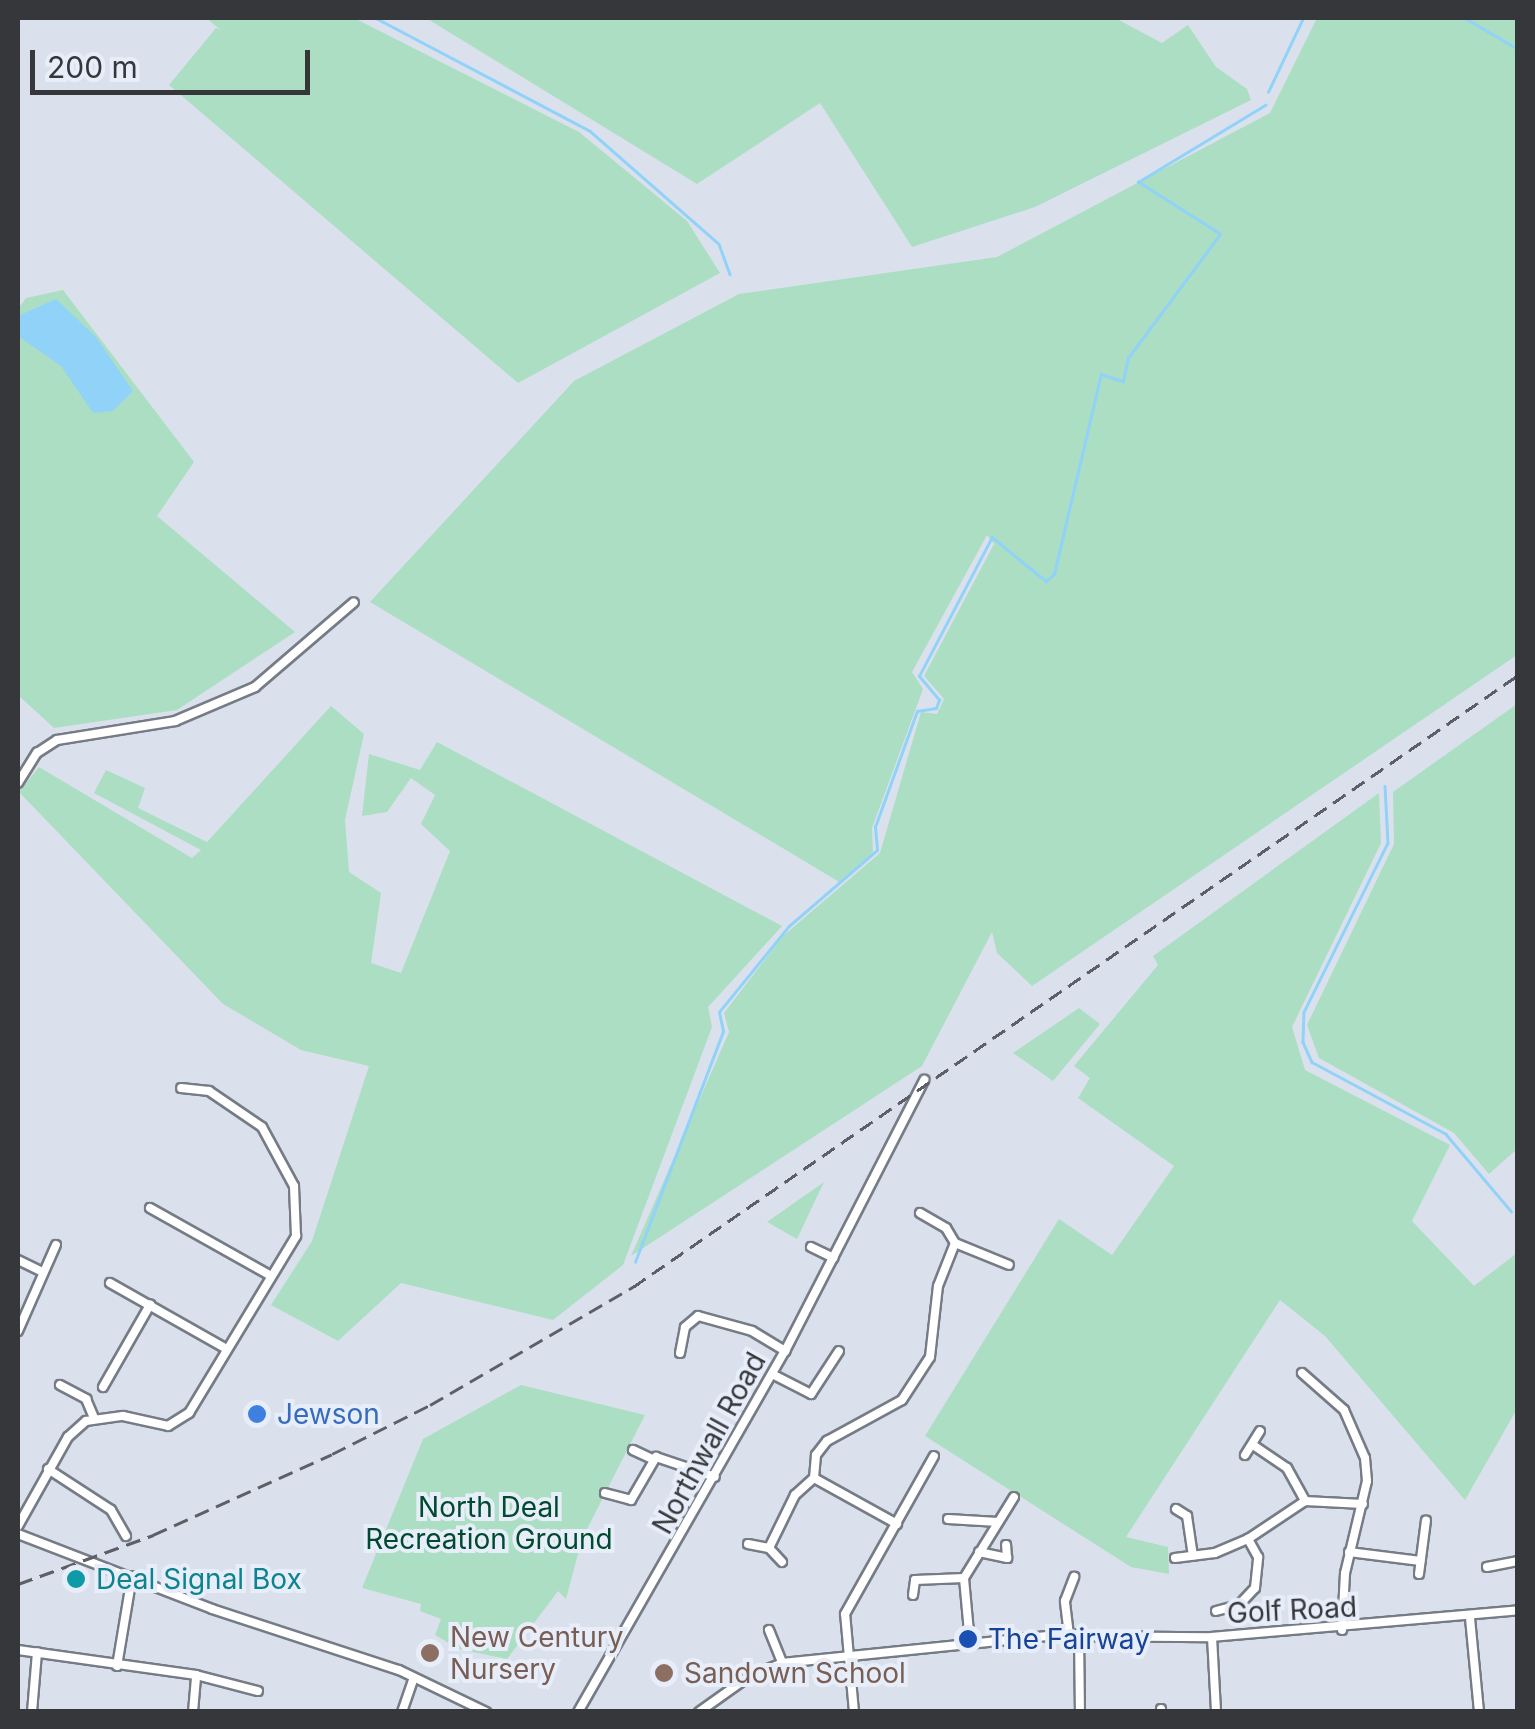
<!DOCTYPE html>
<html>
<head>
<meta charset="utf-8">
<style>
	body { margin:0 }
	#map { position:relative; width:1535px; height:1729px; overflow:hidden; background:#dbe1ec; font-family:Inter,sans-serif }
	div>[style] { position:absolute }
	.green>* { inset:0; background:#abdec2 }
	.water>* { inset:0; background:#91d2f9 }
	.stream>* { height:2.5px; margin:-1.25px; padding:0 1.25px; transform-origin:1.25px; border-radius:1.25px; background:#91d2f9 }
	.roads { filter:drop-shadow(2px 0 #767c85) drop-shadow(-2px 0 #767c85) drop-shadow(0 2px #767c85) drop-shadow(0 -2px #767c85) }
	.street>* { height:8px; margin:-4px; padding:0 4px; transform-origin:4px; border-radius:4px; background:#fff }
	.rail>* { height:2.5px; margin-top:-1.25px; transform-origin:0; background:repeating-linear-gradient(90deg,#5c5f65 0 15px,transparent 0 23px) }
	.dots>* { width:28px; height:28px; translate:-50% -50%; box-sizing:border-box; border:5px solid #e8eef9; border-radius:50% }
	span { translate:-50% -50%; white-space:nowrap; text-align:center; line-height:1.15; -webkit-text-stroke:8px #e8eef9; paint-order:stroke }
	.shop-label { font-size:28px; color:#366cbe }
	.left { translate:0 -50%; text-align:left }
	.street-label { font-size:28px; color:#35373b }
	.park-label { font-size:28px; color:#004b2f }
	.culture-label { font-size:28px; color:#0d838f }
	.education-label { font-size:28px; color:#785e54 }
	.transit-label { font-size:28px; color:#164399 }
	.frame { position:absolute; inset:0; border:20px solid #35373b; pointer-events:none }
	.scale { position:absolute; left:30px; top:50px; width:280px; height:45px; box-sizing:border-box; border:5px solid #35373b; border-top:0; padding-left:12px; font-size:30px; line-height:35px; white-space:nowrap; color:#35373b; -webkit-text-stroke:8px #e8eef9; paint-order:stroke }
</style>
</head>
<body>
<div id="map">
	<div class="green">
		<i style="clip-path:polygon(206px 18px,354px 18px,579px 132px,687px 221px,720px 273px,518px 383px,169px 85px,216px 28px,221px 30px)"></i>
		<i style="clip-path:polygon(426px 18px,1115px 18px,1162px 43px,1188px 25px,1216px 67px,1247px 89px,1251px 100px,1035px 207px,912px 247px,820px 103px,697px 184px)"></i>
		<i style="clip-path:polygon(1317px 18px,1517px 18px,1517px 655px,1032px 986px,997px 953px,992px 932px,922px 1066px,631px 1256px,729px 1032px,724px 1013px,783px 936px,880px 853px,921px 712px,937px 714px,944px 699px,924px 676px,994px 544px,987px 535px,912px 672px,923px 689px,872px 828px,873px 852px,841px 883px,370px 602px,574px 381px,739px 294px,997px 257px,1270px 113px)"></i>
		<i style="clip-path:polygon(63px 290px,194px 462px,157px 516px,295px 632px,177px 710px,54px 728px,18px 695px,18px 309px,26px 298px)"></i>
		<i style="clip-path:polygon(1517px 704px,1517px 1149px,1489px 1174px,1454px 1133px,1319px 1058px,1307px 1025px,1394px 844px,1393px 792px)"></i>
		<i style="clip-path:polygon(331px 706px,364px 734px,345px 820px,349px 872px,381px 893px,371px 963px,401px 973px,450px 851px,421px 824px,435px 795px,411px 778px,387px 812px,362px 816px,369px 754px,420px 770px,437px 742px,782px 926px,708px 1007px,712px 1027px,623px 1265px,553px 1320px,401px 1283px,338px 1341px,271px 1305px,312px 1241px,369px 1066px,301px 1050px,223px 1004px,19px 792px,39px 767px,192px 858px,201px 850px,94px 793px,106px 770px,145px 788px,138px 808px,207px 842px)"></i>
		<i style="clip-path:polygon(1379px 793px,1381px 843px,1292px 1027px,1305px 1070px,1450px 1145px,1412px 1221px,1474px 1286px,1517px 1253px,1517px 1409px,1465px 1500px,1325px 1336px,1280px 1300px,1126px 1537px,1168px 1547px,1169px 1574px,1131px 1567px,925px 1436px,1059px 1219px,1112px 1255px,1174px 1166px,1078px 1098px,1090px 1078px,1074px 1066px,1158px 965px,1153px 956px)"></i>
		<i style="clip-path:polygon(1079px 1008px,1100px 1024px,1053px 1081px,1013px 1053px)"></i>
		<i style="clip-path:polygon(824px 1182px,797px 1239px,767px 1222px)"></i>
		<i style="clip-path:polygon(521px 1385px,645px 1415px,582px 1539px,566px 1599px,558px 1591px,507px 1659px,459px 1649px,435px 1635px,441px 1619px,420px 1611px,421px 1604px,362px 1588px,423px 1439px)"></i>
	</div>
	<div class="water">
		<i style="clip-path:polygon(56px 299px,96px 337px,133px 391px,113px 411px,93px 413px,61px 366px,18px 336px,18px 316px)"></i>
	</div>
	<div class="stream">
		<i style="left:376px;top:18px;width:242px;rotate:27.8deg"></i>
		<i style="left:590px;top:131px;width:171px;rotate:41.2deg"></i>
		<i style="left:719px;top:244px;width:32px;rotate:70deg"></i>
		<i style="left:1465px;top:18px;width:61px;rotate:30.3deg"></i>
		<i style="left:1268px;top:92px;width:82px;rotate:-64.7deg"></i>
		<i style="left:1385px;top:786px;width:57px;rotate:87deg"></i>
		<i style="left:1388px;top:843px;width:189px;rotate:116.4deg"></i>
		<i style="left:1304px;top:1012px;width:30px;rotate:92deg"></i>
		<i style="left:1303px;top:1042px;width:22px;rotate:66deg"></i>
		<i style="left:1312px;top:1062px;width:152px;rotate:28.2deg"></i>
		<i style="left:1446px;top:1134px;width:101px;rotate:49.8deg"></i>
		<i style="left:635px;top:1262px;width:247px;rotate:-69.1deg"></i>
		<i style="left:723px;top:1031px;width:19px;rotate:-102deg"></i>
		<i style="left:719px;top:1012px;width:111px;rotate:-50.9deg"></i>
		<i style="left:789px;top:926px;width:116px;rotate:-40.8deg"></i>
		<i style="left:877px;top:850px;width:23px;rotate:-95deg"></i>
		<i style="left:875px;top:827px;width:123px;rotate:-70.1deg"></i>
		<i style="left:917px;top:711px;width:19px;rotate:-9deg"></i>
		<i style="left:936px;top:708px;width:9px;rotate:-69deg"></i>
		<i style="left:939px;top:700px;width:31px;rotate:-130deg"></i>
		<i style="left:919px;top:676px;width:157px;rotate:-62.3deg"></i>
		<i style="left:992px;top:537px;width:70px;rotate:39.2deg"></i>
		<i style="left:1046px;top:581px;width:11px;rotate:-41deg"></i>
		<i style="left:1054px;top:574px;width:205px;rotate:-76.8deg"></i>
		<i style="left:1101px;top:374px;width:23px;rotate:18deg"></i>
		<i style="left:1123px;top:381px;width:24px;rotate:-78deg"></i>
		<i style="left:1128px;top:358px;width:154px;rotate:-53.4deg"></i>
		<i style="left:1220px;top:234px;width:97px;rotate:-147.6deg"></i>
		<i style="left:1138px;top:182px;width:149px;rotate:-31.2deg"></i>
	</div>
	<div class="roads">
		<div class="street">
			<i style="left:18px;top:783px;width:36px;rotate:-58deg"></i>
			<i style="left:37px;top:753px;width:24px;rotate:-33deg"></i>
			<i style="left:57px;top:740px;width:120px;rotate:-9.1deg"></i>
			<i style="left:175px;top:721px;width:87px;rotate:-23deg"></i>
			<i style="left:255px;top:687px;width:130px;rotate:-40.6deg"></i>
			<i style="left:150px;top:1208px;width:139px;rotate:29.3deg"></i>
			<i style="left:955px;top:1243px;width:58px;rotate:22.2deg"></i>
			<i style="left:811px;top:1247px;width:25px;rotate:26deg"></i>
			<i style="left:18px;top:1260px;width:28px;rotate:26deg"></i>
			<i style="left:110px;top:1283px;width:132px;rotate:29.5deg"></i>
			<i style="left:18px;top:1331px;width:94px;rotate:-66.2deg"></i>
			<i style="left:680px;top:1353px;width:26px;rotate:-79deg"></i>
			<i style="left:685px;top:1327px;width:17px;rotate:-40deg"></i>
			<i style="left:698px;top:1316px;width:56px;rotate:15.5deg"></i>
			<i style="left:752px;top:1331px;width:39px;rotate:31deg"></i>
			<i style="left:1302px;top:1373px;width:56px;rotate:41.4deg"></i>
			<i style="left:1344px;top:1410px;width:52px;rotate:66.4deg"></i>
			<i style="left:1365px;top:1458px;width:23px;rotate:85deg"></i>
			<i style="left:1367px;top:1481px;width:95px;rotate:103.4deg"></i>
			<i style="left:1345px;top:1573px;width:57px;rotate:93deg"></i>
			<i style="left:772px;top:1374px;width:44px;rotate:27.1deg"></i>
			<i style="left:811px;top:1394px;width:51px;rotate:-56.9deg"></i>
			<i style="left:60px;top:1385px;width:30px;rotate:28deg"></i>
			<i style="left:86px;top:1399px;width:21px;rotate:67deg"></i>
			<i style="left:103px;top:1387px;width:95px;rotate:-60.2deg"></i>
			<i style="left:1253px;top:1445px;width:41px;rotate:34.1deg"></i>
			<i style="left:1287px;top:1468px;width:38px;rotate:61deg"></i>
			<i style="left:633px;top:1450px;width:21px;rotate:25deg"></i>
			<i style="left:1245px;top:1455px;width:28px;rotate:-58deg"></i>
			<i style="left:48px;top:1469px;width:75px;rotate:33.1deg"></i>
			<i style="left:111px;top:1510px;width:30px;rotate:60deg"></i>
			<i style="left:814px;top:1478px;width:23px;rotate:-85deg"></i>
			<i style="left:816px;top:1455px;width:18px;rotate:-52deg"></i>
			<i style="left:827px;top:1441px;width:85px;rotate:-28.7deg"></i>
			<i style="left:902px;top:1400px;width:51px;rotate:-56.9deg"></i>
			<i style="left:930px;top:1357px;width:71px;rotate:-83.6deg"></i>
			<i style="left:938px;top:1286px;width:46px;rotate:-68.4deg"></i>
			<i style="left:955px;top:1243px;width:17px;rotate:-121deg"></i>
			<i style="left:946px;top:1228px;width:30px;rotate:-150deg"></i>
			<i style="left:605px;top:1493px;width:27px;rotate:15deg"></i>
			<i style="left:631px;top:1500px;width:50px;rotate:-59.8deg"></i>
			<i style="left:656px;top:1457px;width:62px;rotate:18.7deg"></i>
			<i style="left:1176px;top:1509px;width:13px;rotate:32deg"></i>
			<i style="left:1187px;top:1516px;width:40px;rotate:81.5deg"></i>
			<i style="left:948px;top:1519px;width:50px;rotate:3.4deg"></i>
			<i style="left:18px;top:1526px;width:102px;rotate:-60.7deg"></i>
			<i style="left:68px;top:1437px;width:24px;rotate:-42deg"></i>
			<i style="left:86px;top:1421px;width:37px;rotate:-8deg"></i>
			<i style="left:123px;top:1416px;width:46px;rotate:12.5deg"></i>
			<i style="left:168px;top:1426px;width:25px;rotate:-32deg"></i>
			<i style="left:189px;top:1413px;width:207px;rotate:-58.8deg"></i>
			<i style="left:296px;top:1236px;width:50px;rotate:-92.3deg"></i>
			<i style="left:294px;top:1186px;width:67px;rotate:-118.5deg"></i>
			<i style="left:262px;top:1127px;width:64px;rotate:-145.8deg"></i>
			<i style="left:209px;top:1091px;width:28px;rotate:-174deg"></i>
			<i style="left:18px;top:1534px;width:208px;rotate:21.1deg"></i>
			<i style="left:212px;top:1609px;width:197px;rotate:18.1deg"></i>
			<i style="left:399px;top:1670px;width:97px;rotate:25.8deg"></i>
			<i style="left:748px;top:1544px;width:21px;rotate:11deg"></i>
			<i style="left:769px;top:1548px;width:19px;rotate:47deg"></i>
			<i style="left:769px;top:1548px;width:59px;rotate:-63.9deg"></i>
			<i style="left:795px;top:1495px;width:25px;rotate:-42deg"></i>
			<i style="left:814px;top:1478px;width:95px;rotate:29deg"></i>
			<i style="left:979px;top:1552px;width:29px;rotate:12deg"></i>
			<i style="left:1007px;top:1558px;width:13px;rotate:-94deg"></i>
			<i style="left:1349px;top:1552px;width:72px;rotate:7.2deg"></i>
			<i style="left:1175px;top:1558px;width:40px;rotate:-7.1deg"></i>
			<i style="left:1215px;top:1553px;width:36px;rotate:-23deg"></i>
			<i style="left:1248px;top:1539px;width:69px;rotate:-33.7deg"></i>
			<i style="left:1305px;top:1501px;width:58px;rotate:3deg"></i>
			<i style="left:1487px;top:1567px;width:32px;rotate:-11deg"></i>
			<i style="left:1419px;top:1574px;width:54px;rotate:-82.6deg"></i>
			<i style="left:913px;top:1595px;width:15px;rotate:-82deg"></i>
			<i style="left:915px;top:1580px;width:49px;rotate:-2.3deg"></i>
			<i style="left:1216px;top:1611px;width:24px;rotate:-15deg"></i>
			<i style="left:1239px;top:1605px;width:23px;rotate:-47deg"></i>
			<i style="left:1255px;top:1588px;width:31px;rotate:-84deg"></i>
			<i style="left:1258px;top:1557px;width:21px;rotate:-119deg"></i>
			<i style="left:1470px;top:1618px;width:94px;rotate:84.5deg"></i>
			<i style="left:769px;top:1630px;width:35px;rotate:68deg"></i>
			<i style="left:1079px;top:1634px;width:78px;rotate:89.3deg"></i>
			<i style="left:1069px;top:1635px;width:34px;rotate:-97deg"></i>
			<i style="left:1065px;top:1601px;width:26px;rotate:-69deg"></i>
			<i style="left:1212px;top:1637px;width:75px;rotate:86.9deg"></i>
			<i style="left:970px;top:1643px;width:65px;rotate:-95.3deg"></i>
			<i style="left:964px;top:1578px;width:95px;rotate:-58.3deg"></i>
			<i style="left:18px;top:1650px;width:180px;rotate:8deg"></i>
			<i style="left:196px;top:1675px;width:64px;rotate:14.5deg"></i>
			<i style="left:117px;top:1666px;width:91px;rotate:-80.5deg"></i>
			<i style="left:1161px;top:1709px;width:3px;rotate:90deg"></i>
			<i style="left:32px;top:1712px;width:60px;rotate:-85.2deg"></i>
			<i style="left:193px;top:1712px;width:37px;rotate:-85deg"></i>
			<i style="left:402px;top:1712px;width:36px;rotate:-71deg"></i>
			<i style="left:578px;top:1712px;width:416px;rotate:-60.2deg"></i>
			<i style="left:785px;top:1351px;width:305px;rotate:-62.8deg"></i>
			<i style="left:699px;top:1712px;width:60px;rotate:-35.5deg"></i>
			<i style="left:748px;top:1677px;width:37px;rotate:-22deg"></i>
			<i style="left:782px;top:1663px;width:269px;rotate:-5.8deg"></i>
			<i style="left:1050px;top:1636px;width:162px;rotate:0.4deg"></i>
			<i style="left:1212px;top:1637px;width:307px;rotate:-5deg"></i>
			<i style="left:854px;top:1712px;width:98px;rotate:-95.2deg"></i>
			<i style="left:845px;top:1614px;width:181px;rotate:-60.6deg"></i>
		</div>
	</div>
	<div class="rail">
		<i style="left:18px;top:1584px;width:144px;rotate:-19.9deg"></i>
		<i style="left:153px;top:1535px;width:196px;rotate:-24.3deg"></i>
		<i style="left:332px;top:1454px;width:110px;rotate:-26.6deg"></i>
		<i style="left:430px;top:1405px;width:235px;rotate:-30.2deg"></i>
		<i style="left:633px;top:1287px;width:1076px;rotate:-34.66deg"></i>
	</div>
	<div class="dots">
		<i style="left:257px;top:1414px;background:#3f7fe0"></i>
		<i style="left:76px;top:1579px;background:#0f9aa8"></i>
		<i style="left:968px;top:1639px;background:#1a4fb4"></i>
		<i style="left:430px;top:1653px;background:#8d6e63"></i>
		<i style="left:664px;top:1673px;background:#8d6e63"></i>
	</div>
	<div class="shop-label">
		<span class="left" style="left:277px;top:1414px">Jewson</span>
	</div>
	<div class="street-label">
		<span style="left:709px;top:1443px;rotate:-61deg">Northwall Road</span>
		<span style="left:1292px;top:1610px;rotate:-3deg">Golf Road</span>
	</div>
	<div class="park-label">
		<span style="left:489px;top:1523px">North Deal<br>Recreation Ground</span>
	</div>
	<div class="culture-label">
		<span class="left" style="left:96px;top:1579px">Deal Signal Box</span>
	</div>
	<div class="education-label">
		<span class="left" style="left:450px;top:1653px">New Century<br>Nursery</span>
		<span class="left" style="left:684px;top:1673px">Sandown School</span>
	</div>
	<div class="transit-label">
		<span class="left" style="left:988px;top:1639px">The Fairway</span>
	</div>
	<div class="frame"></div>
	<div class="scale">200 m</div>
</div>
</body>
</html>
